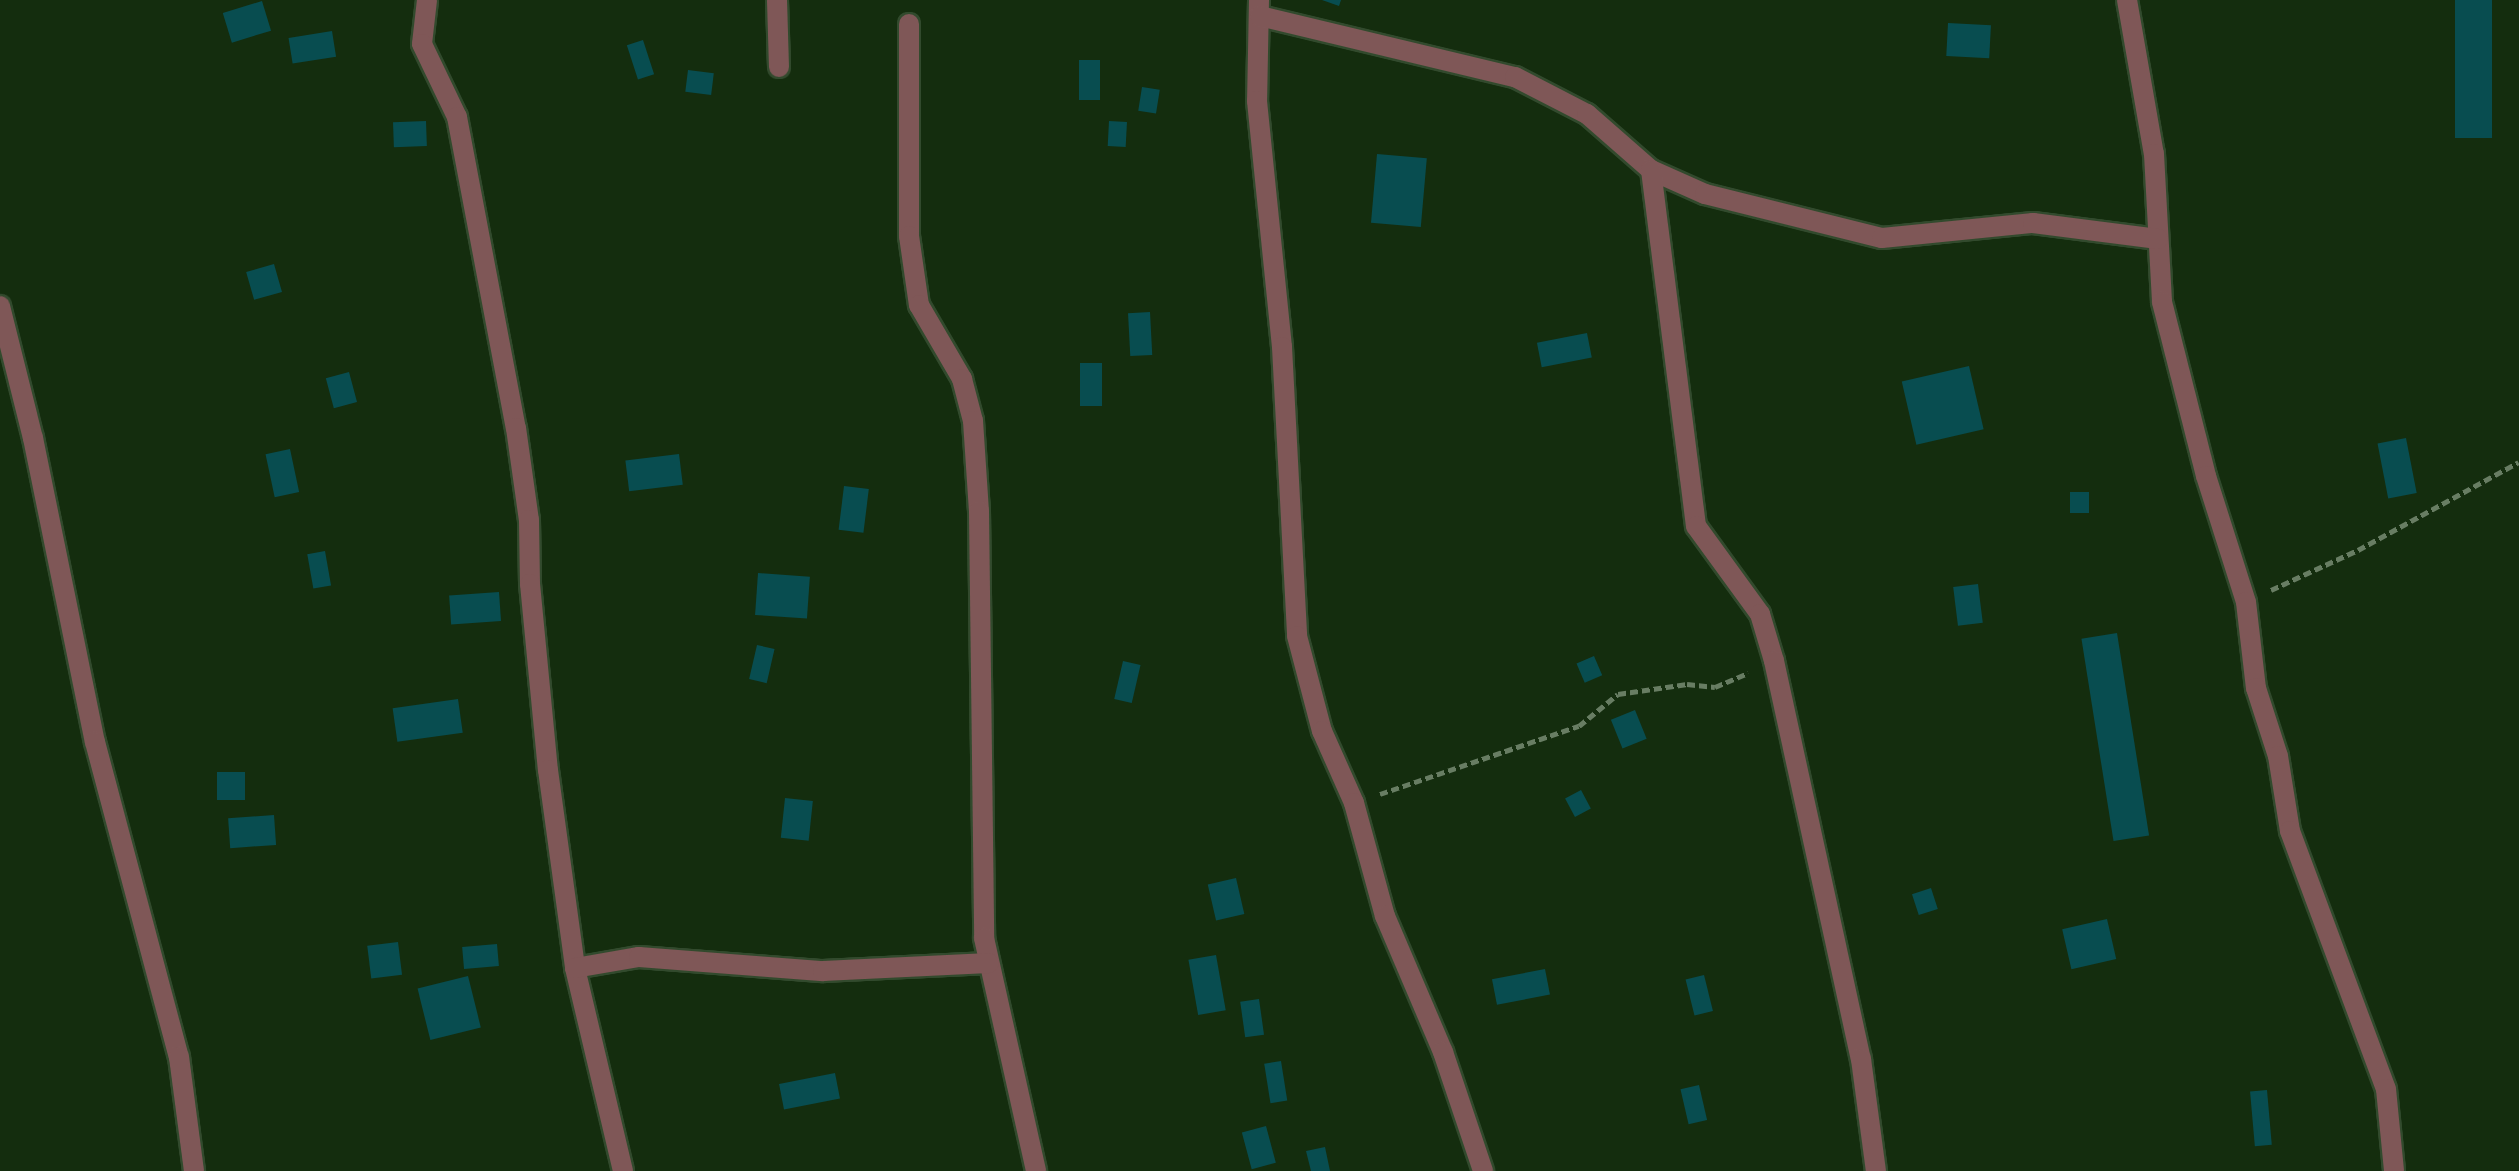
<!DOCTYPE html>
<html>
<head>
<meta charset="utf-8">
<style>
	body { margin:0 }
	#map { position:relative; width:2519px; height:1171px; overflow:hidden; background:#142d0e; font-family:"PT Sans Narrow",sans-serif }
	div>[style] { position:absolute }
	.building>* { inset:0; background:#084d50; transform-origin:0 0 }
	.path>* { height:5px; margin-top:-2.5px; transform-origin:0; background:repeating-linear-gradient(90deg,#687d63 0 8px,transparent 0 12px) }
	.roads { filter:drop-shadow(2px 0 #324a2d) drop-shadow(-2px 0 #324a2d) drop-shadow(0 2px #324a2d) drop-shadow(0 -2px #324a2d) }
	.minor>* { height:20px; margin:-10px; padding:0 10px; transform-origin:10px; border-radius:10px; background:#7f5757 }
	span { translate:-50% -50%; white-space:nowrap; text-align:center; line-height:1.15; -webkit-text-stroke:8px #142d0e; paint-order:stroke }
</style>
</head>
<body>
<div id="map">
	<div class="building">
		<i style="clip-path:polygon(1322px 0,1341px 0,1339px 6px)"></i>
		<i style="left:2455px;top:0;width:37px;height:138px"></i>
		<i style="left:262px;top:1px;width:31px;height:41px;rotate:73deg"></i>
		<i style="left:1948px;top:23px;width:43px;height:33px;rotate:3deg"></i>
		<i style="left:332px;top:31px;width:26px;height:44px;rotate:81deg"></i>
		<i style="left:643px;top:40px;width:36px;height:17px;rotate:72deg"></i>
		<i style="left:1079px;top:60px;width:21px;height:40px"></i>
		<i style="left:688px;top:70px;width:26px;height:22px;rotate:7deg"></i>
		<i style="left:1142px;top:87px;width:18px;height:24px;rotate:9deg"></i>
		<i style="left:426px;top:121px;width:25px;height:33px;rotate:88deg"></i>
		<i style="left:1109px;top:121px;width:18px;height:25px;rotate:3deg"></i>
		<i style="left:1377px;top:154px;width:50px;height:69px;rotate:5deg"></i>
		<i style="left:274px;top:264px;width:29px;height:29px;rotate:74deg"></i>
		<i style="left:1150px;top:312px;width:43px;height:22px;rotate:87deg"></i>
		<i style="left:1587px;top:333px;width:25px;height:51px;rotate:79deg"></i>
		<i style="left:1080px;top:363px;width:22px;height:43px"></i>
		<i style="left:1969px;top:366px;width:65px;height:69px;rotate:77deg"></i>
		<i style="left:349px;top:372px;width:31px;height:24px;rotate:75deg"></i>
		<i style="left:2406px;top:438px;width:56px;height:29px;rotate:79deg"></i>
		<i style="left:290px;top:449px;width:44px;height:25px;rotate:78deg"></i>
		<i style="left:679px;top:454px;width:31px;height:54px;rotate:83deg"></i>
		<i style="left:844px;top:486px;width:25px;height:44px;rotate:7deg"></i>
		<i style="left:2089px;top:492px;width:21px;height:19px;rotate:90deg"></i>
		<i style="left:325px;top:551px;width:35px;height:18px;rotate:80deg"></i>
		<i style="left:758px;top:573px;width:52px;height:42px;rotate:4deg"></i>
		<i style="left:1978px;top:584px;width:39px;height:25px;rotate:83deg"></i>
		<i style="left:499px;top:592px;width:29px;height:50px;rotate:86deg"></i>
		<i style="left:2117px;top:633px;width:205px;height:36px;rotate:81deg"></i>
		<i style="left:757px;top:645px;width:18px;height:35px;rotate:13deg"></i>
		<i style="left:1594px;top:656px;width:21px;height:19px;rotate:67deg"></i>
		<i style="left:1123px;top:661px;width:18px;height:39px;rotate:13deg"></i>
		<i style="left:458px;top:699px;width:34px;height:66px;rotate:82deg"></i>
		<i style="left:1635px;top:710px;width:31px;height:26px;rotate:68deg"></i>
		<i style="left:217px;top:772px;width:28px;height:28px"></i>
		<i style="left:1581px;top:790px;width:21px;height:18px;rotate:62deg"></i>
		<i style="left:785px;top:798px;width:28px;height:40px;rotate:6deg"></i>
		<i style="left:274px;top:815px;width:30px;height:46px;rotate:86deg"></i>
		<i style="left:1236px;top:878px;width:37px;height:29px;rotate:77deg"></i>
		<i style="left:1931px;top:888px;width:22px;height:20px;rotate:72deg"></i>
		<i style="left:2107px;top:919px;width:41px;height:46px;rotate:77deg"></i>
		<i style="left:398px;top:942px;width:33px;height:31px;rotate:83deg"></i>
		<i style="left:497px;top:944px;width:22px;height:35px;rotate:85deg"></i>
		<i style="left:1216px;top:955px;width:56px;height:28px;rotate:80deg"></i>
		<i style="left:1545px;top:969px;width:26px;height:54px;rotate:79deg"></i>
		<i style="left:1704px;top:975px;width:37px;height:19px;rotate:76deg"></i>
		<i style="left:468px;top:976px;width:53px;height:52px;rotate:76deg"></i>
		<i style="left:1259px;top:999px;width:36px;height:19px;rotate:82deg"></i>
		<i style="left:1281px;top:1061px;width:40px;height:17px;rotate:81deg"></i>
		<i style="left:835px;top:1073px;width:26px;height:57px;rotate:79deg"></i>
		<i style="left:1699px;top:1085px;width:36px;height:19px;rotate:77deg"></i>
		<i style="left:2267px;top:1090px;width:55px;height:17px;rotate:85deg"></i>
		<i style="left:1266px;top:1126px;width:38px;height:25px;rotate:75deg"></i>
		<i style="clip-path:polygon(1325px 1147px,1330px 1171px,1311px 1171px,1306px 1151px)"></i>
	</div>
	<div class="path">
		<i style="left:2271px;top:590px;width:96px;rotate:-24.7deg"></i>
		<i style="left:2358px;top:550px;width:183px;rotate:-28.7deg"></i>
		<i style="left:1380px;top:794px;width:210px;rotate:-18.9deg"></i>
		<i style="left:1579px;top:726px;width:50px;rotate:-39.4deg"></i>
		<i style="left:1618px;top:694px;width:70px;rotate:-8.2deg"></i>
		<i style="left:1687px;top:684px;width:28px;rotate:6deg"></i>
		<i style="left:1715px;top:687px;width:36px;rotate:-23deg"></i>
	</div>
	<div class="roads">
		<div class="minor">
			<i style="left:427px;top:0;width:44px;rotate:96.5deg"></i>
			<i style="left:422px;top:44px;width:81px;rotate:64.4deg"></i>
			<i style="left:457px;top:117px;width:317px;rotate:79.3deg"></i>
			<i style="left:516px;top:428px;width:93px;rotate:82deg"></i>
			<i style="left:529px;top:520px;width:64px;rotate:89.1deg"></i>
			<i style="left:530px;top:584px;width:187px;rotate:84.5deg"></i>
			<i style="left:548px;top:770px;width:200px;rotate:82.2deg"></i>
			<i style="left:575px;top:968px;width:209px;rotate:76.7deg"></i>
			<i style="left:777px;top:0;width:67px;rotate:88.3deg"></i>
			<i style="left:1259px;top:0;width:101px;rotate:91.1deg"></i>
			<i style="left:1257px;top:101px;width:247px;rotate:84.2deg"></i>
			<i style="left:1282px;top:347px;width:289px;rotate:87deg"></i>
			<i style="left:1297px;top:636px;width:98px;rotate:75.3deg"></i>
			<i style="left:1322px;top:731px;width:79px;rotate:66deg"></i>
			<i style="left:1354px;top:803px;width:117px;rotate:74.7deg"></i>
			<i style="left:1385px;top:916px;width:148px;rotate:66.9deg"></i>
			<i style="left:1443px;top:1052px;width:126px;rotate:71.4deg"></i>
			<i style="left:2127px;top:0;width:156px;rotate:80.1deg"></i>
			<i style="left:2154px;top:154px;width:148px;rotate:86.9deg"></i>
			<i style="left:2162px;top:302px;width:179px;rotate:75.8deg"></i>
			<i style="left:2206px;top:476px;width:132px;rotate:72.4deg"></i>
			<i style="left:2246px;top:602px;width:87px;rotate:83.4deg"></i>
			<i style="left:2256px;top:688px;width:71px;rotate:72.1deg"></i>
			<i style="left:2278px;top:756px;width:76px;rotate:80.9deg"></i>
			<i style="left:2290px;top:831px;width:275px;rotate:69.6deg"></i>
			<i style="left:2386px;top:1089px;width:82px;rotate:84.4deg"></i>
			<i style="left:1260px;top:16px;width:262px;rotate:13.5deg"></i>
			<i style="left:1515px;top:77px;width:81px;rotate:27.2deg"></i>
			<i style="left:1587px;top:114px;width:85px;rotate:41.2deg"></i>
			<i style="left:1651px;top:170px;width:59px;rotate:24deg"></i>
			<i style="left:1705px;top:194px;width:182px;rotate:14deg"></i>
			<i style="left:1882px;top:238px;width:152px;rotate:-5.7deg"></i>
			<i style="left:2033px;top:223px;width:126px;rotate:7.3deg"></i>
			<i style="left:909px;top:24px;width:212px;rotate:90deg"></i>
			<i style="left:909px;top:236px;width:70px;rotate:81.8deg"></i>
			<i style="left:919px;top:305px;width:86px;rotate:59.8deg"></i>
			<i style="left:962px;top:379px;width:43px;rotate:75.3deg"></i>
			<i style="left:973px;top:421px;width:90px;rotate:86.2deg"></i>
			<i style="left:979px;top:511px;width:427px;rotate:89.3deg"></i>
			<i style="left:984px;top:938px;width:239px;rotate:77.4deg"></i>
			<i style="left:1651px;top:170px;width:359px;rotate:82.8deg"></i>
			<i style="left:1696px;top:526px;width:109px;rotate:54deg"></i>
			<i style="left:1760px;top:614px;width:49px;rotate:73.4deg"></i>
			<i style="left:1774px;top:661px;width:407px;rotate:77.7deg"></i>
			<i style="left:1861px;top:1059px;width:113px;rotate:82.4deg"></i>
			<i style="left:0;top:306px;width:136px;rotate:76deg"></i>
			<i style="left:33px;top:438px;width:310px;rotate:78.5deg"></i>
			<i style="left:95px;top:742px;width:326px;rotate:75.1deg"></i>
			<i style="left:179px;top:1057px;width:115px;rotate:82.5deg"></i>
			<i style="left:575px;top:968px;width:65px;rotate:-9.8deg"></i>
			<i style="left:639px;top:957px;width:185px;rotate:4.4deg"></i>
			<i style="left:823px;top:971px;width:166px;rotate:-2.8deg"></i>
		</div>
	</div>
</div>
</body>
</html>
